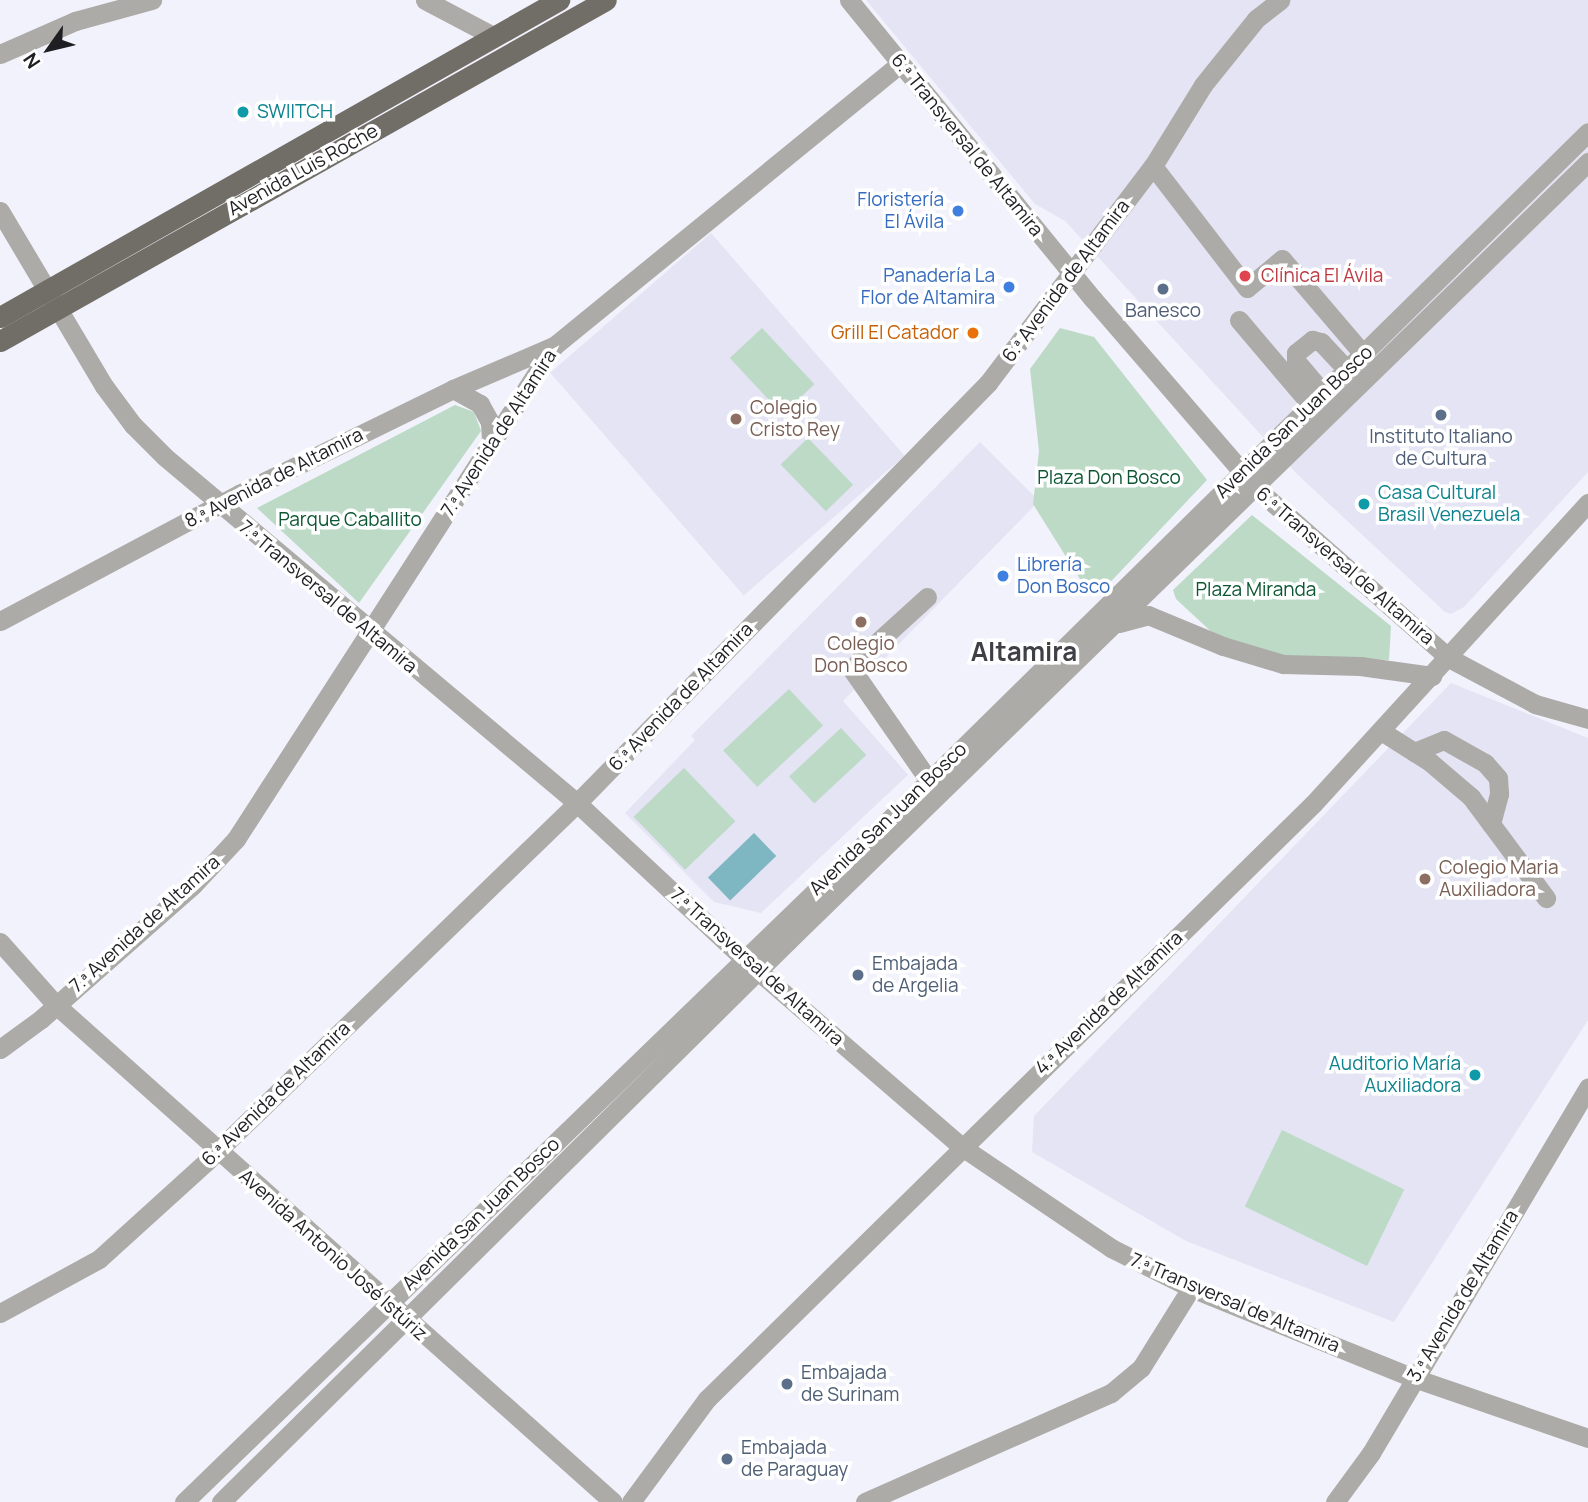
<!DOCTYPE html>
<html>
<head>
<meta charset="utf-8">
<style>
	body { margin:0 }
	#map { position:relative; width:1588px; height:1502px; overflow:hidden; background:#f2f2fc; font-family:Manrope,sans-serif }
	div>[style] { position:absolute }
	.built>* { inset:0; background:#e4e4f4; transform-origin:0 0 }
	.green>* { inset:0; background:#bcdac6; transform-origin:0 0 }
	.water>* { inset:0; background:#7eb6c1; transform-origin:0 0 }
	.minor>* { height:19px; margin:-9.5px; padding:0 9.5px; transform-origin:9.5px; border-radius:9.5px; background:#acaba7 }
	.major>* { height:21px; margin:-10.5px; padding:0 10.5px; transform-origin:10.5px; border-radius:10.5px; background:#716e68 }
	.dots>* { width:19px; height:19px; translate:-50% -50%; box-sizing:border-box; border:4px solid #fff; border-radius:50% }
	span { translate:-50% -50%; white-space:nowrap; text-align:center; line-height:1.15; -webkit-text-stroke:7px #fff; paint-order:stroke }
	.culture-label { font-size:19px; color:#0d838f }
	.left { translate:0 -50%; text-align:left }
	.right { translate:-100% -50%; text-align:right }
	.street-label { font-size:19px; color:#1f1f23 }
	.shop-label { font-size:19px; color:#366cbe }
	.health-label { font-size:19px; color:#be3a42 }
	.service-label { font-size:19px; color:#4e5e75 }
	.food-label { font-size:19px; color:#c56008 }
	.education-label { font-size:19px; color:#785e54 }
	.park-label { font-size:19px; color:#0d5632 }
	.district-label { font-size:26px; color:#3f3f46; font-weight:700 }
	.north { position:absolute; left:14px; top:14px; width:70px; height:70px; -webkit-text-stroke:5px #fff; paint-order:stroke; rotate:236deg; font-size:19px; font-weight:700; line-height:28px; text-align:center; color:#1f1f23 }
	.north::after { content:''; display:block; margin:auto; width:24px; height:32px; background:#1f1f23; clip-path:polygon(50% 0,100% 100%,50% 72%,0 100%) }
</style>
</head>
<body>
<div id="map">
	<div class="built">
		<i style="clip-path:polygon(866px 0,1588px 0,1588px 472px,1464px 607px,1451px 614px,1445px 612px,1297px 474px,1065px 221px,1035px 204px)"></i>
		<i style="left:711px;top:233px;width:295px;height:213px;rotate:49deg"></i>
		<i style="clip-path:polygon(980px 442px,1039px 501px,843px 701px,908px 775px,761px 913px,714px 902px,625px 813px,695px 740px,691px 736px)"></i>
		<i style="clip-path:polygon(1451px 683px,1588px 738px,1588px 1020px,1394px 1322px,1186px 1241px,1032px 1152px,1034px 1116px)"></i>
	</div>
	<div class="green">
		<i style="left:762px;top:328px;width:77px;height:44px;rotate:47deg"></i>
		<i style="clip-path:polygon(1060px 328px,1094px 337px,1207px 480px,1101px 592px,1085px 587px,1033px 504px,1039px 451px,1030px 369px)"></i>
		<i style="clip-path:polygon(455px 405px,474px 412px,481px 431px,359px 603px,257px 508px)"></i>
		<i style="left:808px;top:438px;width:65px;height:38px;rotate:46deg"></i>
		<i style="clip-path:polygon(1252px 515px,1391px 626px,1389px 660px,1281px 657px,1217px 637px,1176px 599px,1173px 590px)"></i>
		<i style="left:789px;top:689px;width:50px;height:90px;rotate:47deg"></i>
		<i style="left:841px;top:728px;width:37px;height:71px;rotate:47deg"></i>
		<i style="left:684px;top:768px;width:74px;height:70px;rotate:46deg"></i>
		<i style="left:1282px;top:1130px;width:136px;height:85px;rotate:26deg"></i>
	</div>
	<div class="water">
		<i style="left:754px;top:833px;width:32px;height:64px;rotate:46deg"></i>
	</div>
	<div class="minor">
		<i style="left:425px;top:0;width:79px;rotate:27.9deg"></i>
		<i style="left:849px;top:0;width:386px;rotate:50.8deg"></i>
		<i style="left:1093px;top:299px;width:250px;rotate:49.2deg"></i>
		<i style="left:1256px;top:488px;width:257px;rotate:41.4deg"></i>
		<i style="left:1449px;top:658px;width:98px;rotate:28.1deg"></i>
		<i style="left:1535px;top:704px;width:55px;rotate:15.8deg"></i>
		<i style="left:0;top:54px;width:82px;rotate:-23.7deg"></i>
		<i style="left:75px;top:21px;width:80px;rotate:-15.3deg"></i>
		<i style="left:1153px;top:166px;width:154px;rotate:52.4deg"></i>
		<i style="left:1247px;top:288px;width:45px;rotate:-39.6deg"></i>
		<i style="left:1282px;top:259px;width:125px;rotate:49.5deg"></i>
		<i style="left:0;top:211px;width:204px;rotate:59.3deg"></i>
		<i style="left:104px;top:386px;width:49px;rotate:53.4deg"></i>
		<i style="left:133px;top:425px;width:45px;rotate:45deg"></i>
		<i style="left:165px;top:457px;width:538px;rotate:40.02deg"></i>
		<i style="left:577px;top:803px;width:227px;rotate:43deg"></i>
		<i style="left:743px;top:958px;width:289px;rotate:40.8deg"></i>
		<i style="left:962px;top:1147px;width:180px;rotate:34.1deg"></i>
		<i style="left:1111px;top:1248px;width:89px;rotate:26.6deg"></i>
		<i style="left:1191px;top:1288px;width:240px;rotate:22deg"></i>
		<i style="left:1414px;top:1378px;width:184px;rotate:19deg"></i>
		<i style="left:1239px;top:320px;width:111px;rotate:49.7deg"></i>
		<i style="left:453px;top:389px;width:31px;rotate:29deg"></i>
		<i style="left:480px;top:404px;width:21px;rotate:61deg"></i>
		<i style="left:490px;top:422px;width:22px;rotate:87deg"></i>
		<i style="left:1323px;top:393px;width:42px;rotate:-130.2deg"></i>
		<i style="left:1296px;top:361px;width:8px;rotate:-90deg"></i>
		<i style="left:1296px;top:353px;width:21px;rotate:-39deg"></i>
		<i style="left:1312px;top:340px;width:9px;rotate:13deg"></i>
		<i style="left:1321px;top:342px;width:38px;rotate:47deg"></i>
		<i style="left:927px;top:597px;width:89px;rotate:137.7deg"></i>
		<i style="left:861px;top:657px;width:16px;rotate:120deg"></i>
		<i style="left:853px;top:671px;width:146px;rotate:55.3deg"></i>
		<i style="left:0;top:621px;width:271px;rotate:-28deg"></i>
		<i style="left:239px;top:494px;width:238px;rotate:-26.1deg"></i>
		<i style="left:453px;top:389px;width:110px;rotate:-23.1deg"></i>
		<i style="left:1119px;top:623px;width:30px;rotate:-15deg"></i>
		<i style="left:1148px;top:615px;width:81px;rotate:22.5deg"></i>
		<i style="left:1223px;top:646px;width:63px;rotate:16.7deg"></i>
		<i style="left:1283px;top:664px;width:77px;rotate:1.5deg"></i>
		<i style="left:1360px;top:666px;width:73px;rotate:7.9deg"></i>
		<i style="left:1381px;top:731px;width:58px;rotate:32.3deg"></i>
		<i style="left:1430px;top:762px;width:54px;rotate:40.5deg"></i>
		<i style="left:1471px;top:797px;width:126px;rotate:53.4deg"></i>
		<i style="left:1414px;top:752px;width:32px;rotate:-22deg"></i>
		<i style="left:1444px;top:740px;width:47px;rotate:29.3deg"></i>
		<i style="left:1485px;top:763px;width:20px;rotate:49deg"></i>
		<i style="left:1498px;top:778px;width:16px;rotate:86deg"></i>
		<i style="left:1499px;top:794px;width:31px;rotate:105deg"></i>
		<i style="left:0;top:942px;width:84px;rotate:48.4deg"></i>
		<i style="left:56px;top:1005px;width:746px;rotate:41.74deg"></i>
		<i style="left:0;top:1049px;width:51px;rotate:-36.2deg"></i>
		<i style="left:41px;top:1019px;width:203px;rotate:-41.4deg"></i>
		<i style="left:193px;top:885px;width:63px;rotate:-46.9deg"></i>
		<i style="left:236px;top:839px;width:587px;rotate:-57.18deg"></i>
		<i style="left:554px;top:346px;width:446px;rotate:-39.2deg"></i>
		<i style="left:0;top:1313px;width:113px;rotate:-28.6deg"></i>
		<i style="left:99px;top:1259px;width:147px;rotate:-42.2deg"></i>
		<i style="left:208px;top:1160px;width:513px;rotate:-44.05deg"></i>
		<i style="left:577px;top:803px;width:588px;rotate:-45.62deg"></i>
		<i style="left:988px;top:383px;width:273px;rotate:-52.8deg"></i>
		<i style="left:1153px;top:166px;width:95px;rotate:-58.3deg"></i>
		<i style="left:1203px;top:85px;width:85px;rotate:-51.2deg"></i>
		<i style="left:1256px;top:19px;width:31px;rotate:-38deg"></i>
		<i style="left:184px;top:1502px;width:1035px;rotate:-44.06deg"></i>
		<i style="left:928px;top:782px;width:926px;rotate:-44.56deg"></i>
		<i style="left:221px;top:1502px;width:798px;rotate:-44.7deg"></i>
		<i style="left:788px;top:941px;width:1117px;rotate:-44.24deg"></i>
		<i style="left:631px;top:1502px;width:128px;rotate:-53.6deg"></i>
		<i style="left:707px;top:1399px;width:849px;rotate:-44.48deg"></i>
		<i style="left:1313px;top:804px;width:408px;rotate:-47.6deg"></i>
		<i style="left:865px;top:1502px;width:269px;rotate:-23.9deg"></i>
		<i style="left:1111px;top:1393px;width:39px;rotate:-40deg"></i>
		<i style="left:1141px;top:1368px;width:94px;rotate:-58deg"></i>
		<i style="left:1335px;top:1502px;width:61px;rotate:-53.7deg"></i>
		<i style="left:1371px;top:1453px;width:425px;rotate:-59.3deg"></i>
	</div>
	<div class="major">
		<i style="left:0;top:317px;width:643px;rotate:-29.56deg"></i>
		<i style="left:0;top:341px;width:695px;rotate:-29.37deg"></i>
	</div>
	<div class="dots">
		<i style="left:243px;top:112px;background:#0f9aa8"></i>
		<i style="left:958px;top:211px;background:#3f7fe0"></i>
		<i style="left:1245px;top:276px;background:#e0444e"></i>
		<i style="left:1009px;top:287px;background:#3f7fe0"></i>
		<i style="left:1163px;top:289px;background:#5c6f8a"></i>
		<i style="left:973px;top:333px;background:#e8710a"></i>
		<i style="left:1441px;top:415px;background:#5c6f8a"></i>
		<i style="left:736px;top:419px;background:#8d6e63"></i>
		<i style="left:1364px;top:504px;background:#0f9aa8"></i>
		<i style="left:1003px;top:576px;background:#3f7fe0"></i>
		<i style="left:861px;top:622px;background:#8d6e63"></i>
		<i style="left:1425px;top:879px;background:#8d6e63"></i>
		<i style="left:858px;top:975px;background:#5c6f8a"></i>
		<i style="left:1475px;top:1075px;background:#0f9aa8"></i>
		<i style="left:787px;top:1384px;background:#5c6f8a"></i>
		<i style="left:727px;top:1459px;background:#5c6f8a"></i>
	</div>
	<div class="culture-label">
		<span class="left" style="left:257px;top:112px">SWIITCH</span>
		<span class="left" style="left:1378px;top:504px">Casa Cultural<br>Brasil Venezuela</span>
		<span class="right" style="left:1461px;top:1075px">Auditorio María<br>Auxiliadora</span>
	</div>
	<div class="street-label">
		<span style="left:967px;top:145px;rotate:51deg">6.ª Transversal de Altamira</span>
		<span style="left:303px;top:170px;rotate:-29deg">Avenida Luis Roche</span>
		<span style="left:1066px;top:281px;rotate:-53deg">6.ª Avenida de Altamira</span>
		<span style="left:1294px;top:422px;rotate:-44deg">Avenida San Juan Bosco</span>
		<span style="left:499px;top:433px;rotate:-57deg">7.ª Avenida de Altamira</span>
		<span style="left:274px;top:478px;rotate:-27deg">8.ª Avenida de Altamira</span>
		<span style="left:1345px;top:566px;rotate:41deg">6.ª Transversal de Altamira</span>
		<span style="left:328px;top:597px;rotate:40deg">7.ª Transversal de Altamira</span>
		<span style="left:681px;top:697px;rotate:-46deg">6.ª Avenida de Altamira</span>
		<span style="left:888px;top:819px;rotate:-44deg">Avenida San Juan Bosco</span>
		<span style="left:145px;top:924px;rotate:-42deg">7.ª Avenida de Altamira</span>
		<span style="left:757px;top:967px;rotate:42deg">7.ª Transversal de Altamira</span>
		<span style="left:1109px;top:1003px;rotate:-44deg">4.ª Avenida de Altamira</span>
		<span style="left:276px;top:1094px;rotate:-44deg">6.ª Avenida de Altamira</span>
		<span style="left:481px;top:1214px;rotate:-44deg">Avenida San Juan Bosco</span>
		<span style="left:333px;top:1255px;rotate:42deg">Avenida Antonio José Istúriz</span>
		<span style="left:1463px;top:1296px;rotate:-59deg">3.ª Avenida de Altamira</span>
		<span style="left:1235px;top:1303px;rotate:23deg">7.ª Transversal de Altamira</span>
	</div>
	<div class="shop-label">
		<span class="right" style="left:944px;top:211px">Floristería<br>El Ávila</span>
		<span class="right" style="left:995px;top:287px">Panadería La<br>Flor de Altamira</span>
		<span class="left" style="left:1017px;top:576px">Librería<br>Don Bosco</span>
	</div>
	<div class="health-label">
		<span class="left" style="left:1261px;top:276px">Clínica El Ávila</span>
	</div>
	<div class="service-label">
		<span style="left:1163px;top:311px">Banesco</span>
		<span style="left:1441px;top:448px">Instituto Italiano<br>de Cultura</span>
		<span class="left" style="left:872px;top:975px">Embajada<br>de Argelia</span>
		<span class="left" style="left:801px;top:1384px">Embajada<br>de Surinam</span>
		<span class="left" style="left:741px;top:1459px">Embajada<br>de Paraguay</span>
	</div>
	<div class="food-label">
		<span class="right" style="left:959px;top:333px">Grill El Catador</span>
	</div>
	<div class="education-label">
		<span class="left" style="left:750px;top:419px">Colegio<br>Cristo Rey</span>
		<span style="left:861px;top:655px">Colegio<br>Don Bosco</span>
		<span class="left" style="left:1439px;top:879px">Colegio Maria<br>Auxiliadora</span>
	</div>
	<div class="park-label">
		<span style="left:1109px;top:478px">Plaza Don Bosco</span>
		<span style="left:350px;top:520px">Parque Caballito</span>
		<span style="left:1256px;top:590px">Plaza Miranda</span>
	</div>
	<div class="district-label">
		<span style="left:1024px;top:652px">Altamira</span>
	</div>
	<div class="north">N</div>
</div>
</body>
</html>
